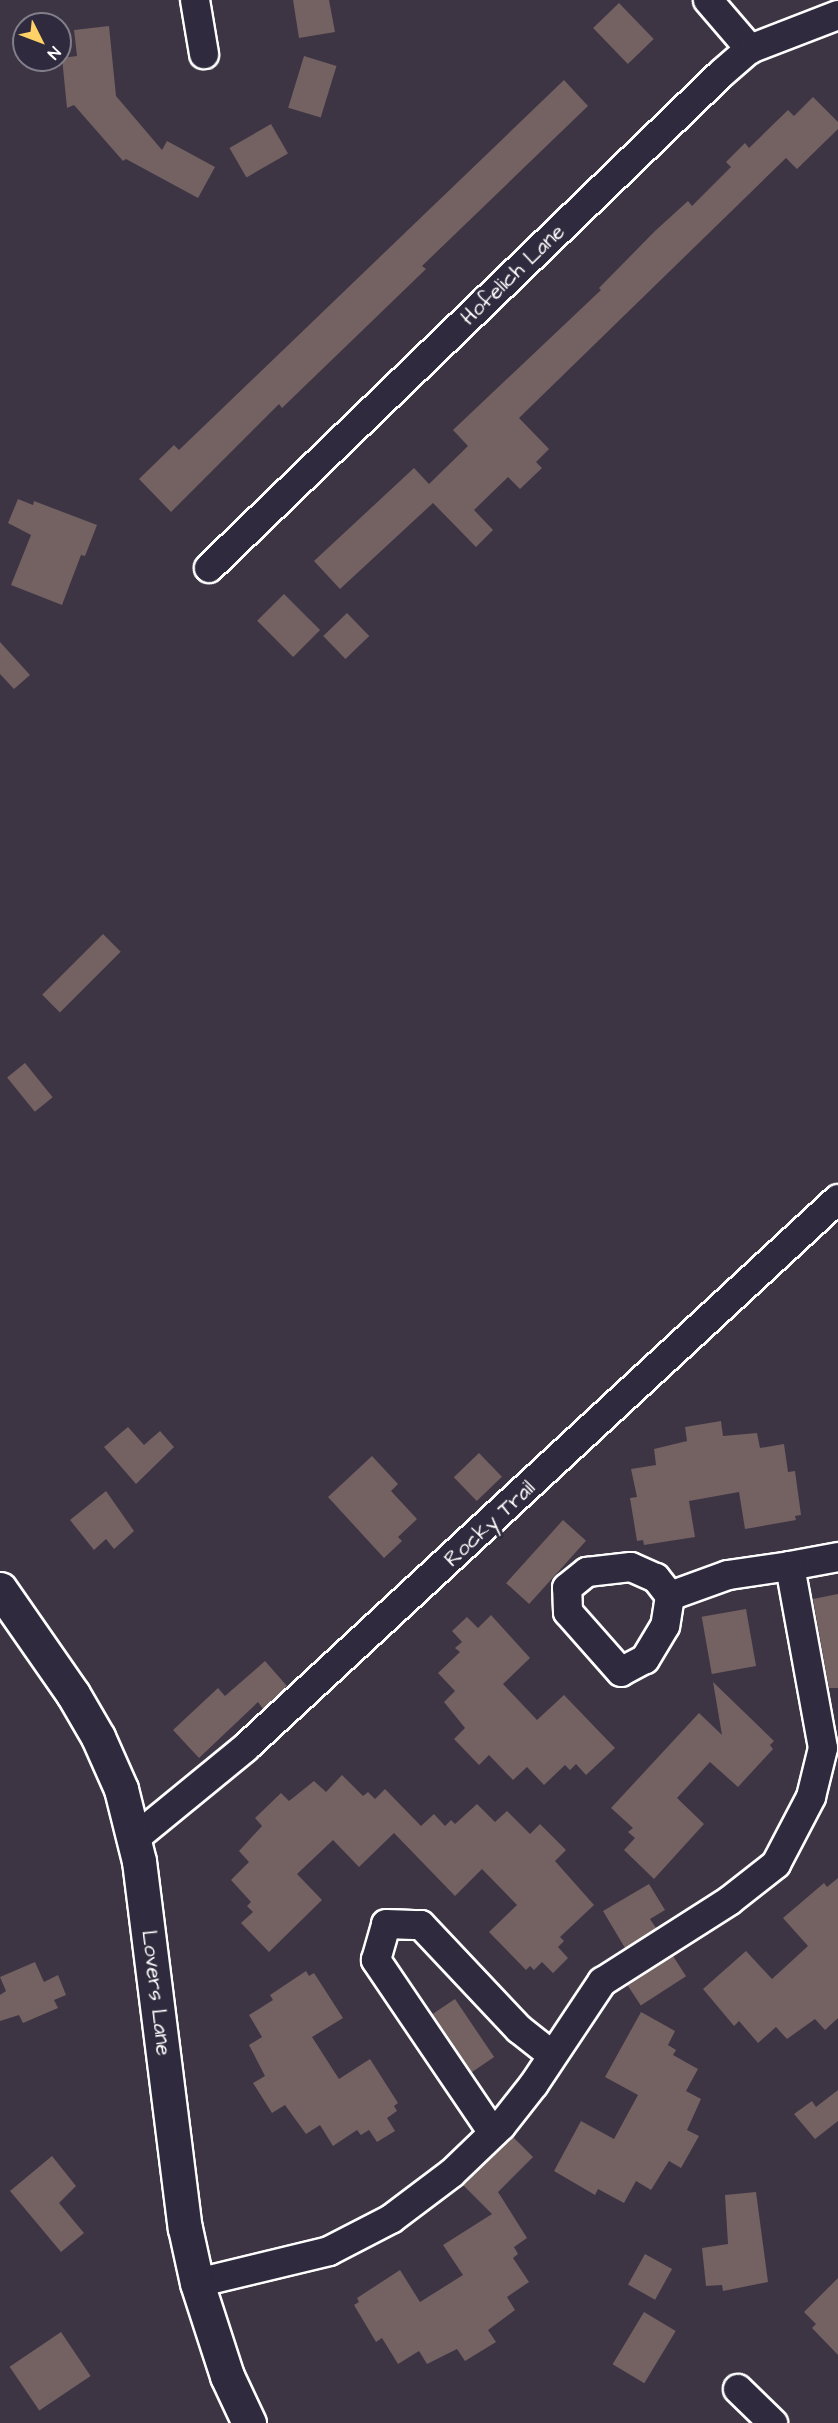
<!DOCTYPE html>
<html>
<head>
<meta charset="utf-8">
<style>
	body { margin:0 }
	#map { position:relative; width:838px; height:2423px; overflow:hidden; background:#3d3544; font-family:"Architects Daughter",sans-serif }
	div>[style] { position:absolute }
	.building>* { inset:0; background:#746161; transform-origin:0 0 }
	.roads { filter:drop-shadow(2px 0 #fff) drop-shadow(-2px 0 #fff) drop-shadow(0 2px #fff) drop-shadow(0 -2px #fff) }
	.minor>* { height:28px; margin:-14px; padding:0 14px; transform-origin:14px; border-radius:14px; background:#2f2a3d }
	.secondary>* { height:33px; margin:-16.5px; padding:0 16.5px; transform-origin:16.5px; border-radius:16.5px; background:#2f2a3d }
	span { translate:-50% -50%; white-space:nowrap; text-align:center; line-height:1.15; -webkit-text-stroke:6px #2f2a3d; paint-order:stroke }
	.street-label { font-size:21px; color:#fff }
	.north { position:absolute; left:12px; top:12px; width:60px; height:60px; box-sizing:border-box; background:#2f2a3d; border:2px solid #827f8b; border-radius:50%; rotate:132deg; font-size:16px; font-weight:700; line-height:24px; text-align:center; color:#fff }
	.north::after { content:''; display:block; margin:auto; width:21px; height:27px; background:#ffd166; clip-path:polygon(50% 0,100% 100%,50% 72%,0 100%) }
</style>
</head>
<body>
<div id="map">
	<div class="building">
		<i style="clip-path:polygon(293px 0,329px 0,335px 32px,299px 38px)"></i>
		<i style="left:619px;top:3px;width:50px;height:36px;rotate:46deg"></i>
		<i style="clip-path:polygon(109px 26px,116px 96px,162px 150px,167px 141px,215px 167px,198px 198px,126px 159px,123px 161px,74px 105px,67px 108px,62px 58px,77px 56px,74px 30px)"></i>
		<i style="left:304px;top:56px;width:34px;height:54px;rotate:17deg"></i>
		<i style="clip-path:polygon(564px 80px,588px 106px,422px 266px,426px 269px,282px 408px,279px 404px,171px 512px,139px 479px,174px 445px,179px 450px)"></i>
		<i style="clip-path:polygon(813px 97px,838px 122px,838px 129px,797px 169px,786px 158px,519px 418px,549px 449px,536px 462px,542px 468px,520px 489px,508px 477px,474px 510px,493px 530px,476px 547px,433px 503px,340px 589px,314px 561px,414px 468px,429px 484px,468px 446px,453px 430px,601px 290px,599px 288px,655px 231px,688px 201px,692px 206px,731px 167px,726px 162px,745px 143px,749px 148px,788px 110px,794px 116px)"></i>
		<i style="left:271px;top:124px;width:34px;height:48px;rotate:60deg"></i>
		<i style="clip-path:polygon(18px 499px,33px 505px,34px 501px,97px 525px,85px 556px,81px 555px,62px 605px,11px 585px,31px 535px,8px 523px)"></i>
		<i style="left:284px;top:594px;width:51px;height:38px;rotate:45deg"></i>
		<i style="left:347px;top:613px;width:32px;height:33px;rotate:46deg"></i>
		<i style="clip-path:polygon(0 642px,30px 675px,14px 689px,0 674px)"></i>
		<i style="left:103px;top:934px;width:25px;height:86px;rotate:45deg"></i>
		<i style="left:25px;top:1063px;width:44px;height:23px;rotate:51deg"></i>
		<i style="clip-path:polygon(721px 1421px,723px 1436px,757px 1433px,760px 1448px,784px 1444px,788px 1472px,795px 1471px,801px 1515px,795px 1516px,796px 1520px,745px 1529px,739px 1492px,689px 1501px,695px 1537px,644px 1545px,643px 1540px,637px 1541px,630px 1498px,637px 1497px,631px 1469px,656px 1465px,654px 1449px,687px 1441px,685px 1427px)"></i>
		<i style="clip-path:polygon(128px 1427px,144px 1445px,160px 1431px,174px 1447px,136px 1484px,104px 1447px)"></i>
		<i style="left:479px;top:1453px;width:33px;height:35px;rotate:46deg"></i>
		<i style="clip-path:polygon(372px 1456px,398px 1484px,391px 1491px,417px 1519px,398px 1537px,402px 1541px,384px 1558px,328px 1497px)"></i>
		<i style="clip-path:polygon(106px 1491px,134px 1531px,114px 1549px,106px 1539px,94px 1550px,70px 1520px)"></i>
		<i style="left:563px;top:1520px;width:31px;height:85px;rotate:42deg"></i>
		<i style="clip-path:polygon(838px 1594px,838px 1688px,829px 1688px,813px 1599px)"></i>
		<i style="left:746px;top:1609px;width:58px;height:45px;rotate:80deg"></i>
		<i style="clip-path:polygon(491px 1615px,530px 1658px,503px 1684px,537px 1720px,564px 1695px,615px 1748px,586px 1775px,576px 1764px,570px 1770px,565px 1765px,544px 1785px,527px 1767px,513px 1780px,489px 1755px,479px 1765px,454px 1739px,465px 1728px,444px 1702px,455px 1691px,438px 1673px,460px 1652px,455px 1648px,462px 1642px,452px 1631px,467px 1617px,478px 1628px)"></i>
		<i style="clip-path:polygon(265px 1661px,287px 1686px,263px 1709px,258px 1702px,199px 1758px,173px 1730px,218px 1688px,225px 1696px)"></i>
		<i style="clip-path:polygon(713px 1682px,774px 1741px,770px 1745px,773px 1749px,738px 1787px,710px 1762px,677px 1798px,704px 1824px,654px 1879px,624px 1850px,635px 1838px,628px 1832px,633px 1828px,611px 1808px,699px 1713px,722px 1735px)"></i>
		<i style="clip-path:polygon(342px 1775px,363px 1796px,368px 1792px,375px 1799px,385px 1789px,421px 1826px,434px 1814px,445px 1826px,451px 1820px,455px 1824px,477px 1804px,495px 1822px,507px 1811px,530px 1834px,540px 1824px,566px 1850px,555px 1861px,594px 1905px,560px 1937px,564px 1941px,558px 1947px,568px 1958px,553px 1973px,542px 1962px,534px 1970px,530px 1966px,526px 1970px,489px 1932px,517px 1905px,482px 1869px,455px 1896px,394px 1833px,359px 1867px,333px 1840px,297px 1874px,322px 1900px,269px 1952px,241px 1923px,253px 1912px,247px 1906px,251px 1902px,231px 1880px,249px 1862px,239px 1851px,262px 1826px,255px 1818px,281px 1793px,289px 1801px,314px 1781px,326px 1792px)"></i>
		<i style="clip-path:polygon(838px 1878px,838px 2018px,825px 2030px,815px 2019px,787px 2039px,776px 2027px,758px 2043px,739px 2021px,734px 2026px,703px 1989px,746px 1951px,772px 1979px,808px 1946px,783px 1918px,824px 1883px,827px 1887px)"></i>
		<i style="clip-path:polygon(649px 1884px,665px 1910px,650px 1919px,656px 1928px,625px 1948px,603px 1911px)"></i>
		<i style="left:673px;top:1956px;width:24px;height:54px;rotate:57deg"></i>
		<i style="clip-path:polygon(35px 1962px,44px 1982px,58px 1975px,66px 1995px,54px 2000px,58px 2008px,23px 2023px,19px 2015px,0 2021px,0 1995px,6px 1991px,0 1977px)"></i>
		<i style="clip-path:polygon(306px 1971px,309px 1976px,314px 1973px,343px 2018px,312px 2037px,339px 2079px,370px 2059px,398px 2103px,394px 2106px,397px 2111px,387px 2118px,395px 2131px,377px 2142px,369px 2130px,361px 2135px,357px 2130px,333px 2146px,320px 2125px,306px 2134px,285px 2105px,272px 2113px,253px 2083px,265px 2076px,249px 2045px,262px 2037px,249px 2015px,273px 2000px,270px 1995px)"></i>
		<i style="left:455px;top:1999px;width:70px;height:27px;rotate:56deg"></i>
		<i style="clip-path:polygon(641px 2012px,675px 2031px,668px 2045px,676px 2050px,673px 2055px,698px 2069px,686px 2091px,701px 2099px,687px 2130px,699px 2136px,681px 2168px,669px 2161px,651px 2190px,636px 2181px,624px 2203px,598px 2189px,595px 2195px,554px 2171px,581px 2121px,614px 2139px,638px 2095px,605px 2077px)"></i>
		<i style="clip-path:polygon(838px 2090px,838px 2121px,815px 2139px,794px 2114px,812px 2101px,816px 2107px)"></i>
		<i style="clip-path:polygon(513px 2137px,533px 2157px,498px 2192px,527px 2238px,514px 2247px,518px 2254px,513px 2258px,529px 2282px,507px 2297px,515px 2310px,488px 2330px,496px 2342px,465px 2361px,457px 2349px,427px 2364px,419px 2351px,398px 2364px,382px 2338px,376px 2342px,354px 2305px,359px 2302px,357px 2298px,400px 2270px,420px 2302px,463px 2275px,443px 2245px,492px 2214px,463px 2185px)"></i>
		<i style="clip-path:polygon(52px 2156px,76px 2186px,59px 2203px,84px 2233px,61px 2252px,10px 2191px)"></i>
		<i style="clip-path:polygon(756px 2192px,768px 2282px,723px 2291px,722px 2285px,706px 2286px,702px 2248px,728px 2244px,725px 2195px)"></i>
		<i style="left:645px;top:2254px;width:31px;height:35px;rotate:29deg"></i>
		<i style="clip-path:polygon(838px 2278px,838px 2355px,812px 2328px,816px 2324px,804px 2312px)"></i>
		<i style="left:644px;top:2312px;width:37px;height:61px;rotate:31deg"></i>
		<i style="left:61px;top:2332px;width:53px;height:62px;rotate:56deg"></i>
	</div>
	<div class="roads">
		<div class="minor">
			<i style="left:195px;top:0;width:55px;rotate:80.5deg"></i>
			<i style="left:708px;top:0;width:65px;rotate:49.4deg"></i>
			<i style="left:209px;top:568px;width:713px;rotate:-43.98deg"></i>
			<i style="left:722px;top:73px;width:37px;rotate:-41deg"></i>
			<i style="left:750px;top:49px;width:94px;rotate:-21.1deg"></i>
			<i style="left:790px;top:1566px;width:49px;rotate:-10.6deg"></i>
			<i style="left:134px;top:1839px;width:144px;rotate:-39.3deg"></i>
			<i style="left:245px;top:1748px;width:808px;rotate:-42.79deg"></i>
			<i style="left:493px;top:2133px;width:209px;rotate:-124.1deg"></i>
			<i style="left:376px;top:1960px;width:37px;rotate:-74deg"></i>
			<i style="left:386px;top:1924px;width:35px;rotate:2deg"></i>
			<i style="left:421px;top:1925px;width:143px;rotate:46.7deg"></i>
			<i style="left:519px;top:2029px;width:42px;rotate:38.2deg"></i>
			<i style="left:197px;top:2283px;width:136px;rotate:-13.6deg"></i>
			<i style="left:329px;top:2251px;width:70px;rotate:-27.3deg"></i>
			<i style="left:391px;top:2219px;width:76px;rotate:-37deg"></i>
			<i style="left:452px;top:2173px;width:68px;rotate:-43.8deg"></i>
			<i style="left:501px;top:2126px;width:53px;rotate:-51.8deg"></i>
			<i style="left:534px;top:2084px;width:123px;rotate:-56.3deg"></i>
			<i style="left:602px;top:1982px;width:151px;rotate:-32.5deg"></i>
			<i style="left:729px;top:1901px;width:60px;rotate:-38.2deg"></i>
			<i style="left:776px;top:1864px;width:76px;rotate:-62.4deg"></i>
			<i style="left:811px;top:1797px;width:50px;rotate:-76.2deg"></i>
			<i style="left:823px;top:1748px;width:185px;rotate:-100.3deg"></i>
			<i style="left:790px;top:1566px;width:63px;rotate:171.7deg"></i>
			<i style="left:728px;top:1575px;width:62px;rotate:160.1deg"></i>
			<i style="left:670px;top:1596px;width:30px;rotate:99deg"></i>
			<i style="left:665px;top:1626px;width:39px;rotate:121deg"></i>
			<i style="left:645px;top:1659px;width:27px;rotate:152deg"></i>
			<i style="left:621px;top:1672px;width:80px;rotate:-131.5deg"></i>
			<i style="left:568px;top:1612px;width:24px;rotate:-92deg"></i>
			<i style="left:567px;top:1588px;width:26px;rotate:-39deg"></i>
			<i style="left:587px;top:1572px;width:44px;rotate:-6.5deg"></i>
			<i style="left:631px;top:1567px;width:27px;rotate:24deg"></i>
			<i style="left:656px;top:1578px;width:23px;rotate:52deg"></i>
			<i style="left:738px;top:2389px;width:49px;rotate:44.2deg"></i>
		</div>
		<div class="secondary">
			<i style="left:0;top:1589px;width:128px;rotate:55.2deg"></i>
			<i style="left:73px;top:1694px;width:50px;rotate:59.8deg"></i>
			<i style="left:98px;top:1737px;width:57px;rotate:66.1deg"></i>
			<i style="left:121px;top:1789px;width:74px;rotate:76deg"></i>
			<i style="left:139px;top:1861px;width:370px;rotate:82.9deg"></i>
			<i style="left:185px;top:2228px;width:56px;rotate:77.7deg"></i>
			<i style="left:197px;top:2283px;width:98px;rotate:72.1deg"></i>
			<i style="left:227px;top:2376px;width:52px;rotate:64.9deg"></i>
		</div>
	</div>
	<div class="street-label">
		<span style="left:513px;top:275px;rotate:-44deg">Hofelich Lane</span>
		<span style="left:490px;top:1524px;rotate:-43deg">Rocky Trail</span>
		<span style="left:156px;top:1993px;rotate:83deg">Lovers Lane</span>
	</div>
	<div class="north">N</div>
</div>
</body>
</html>
